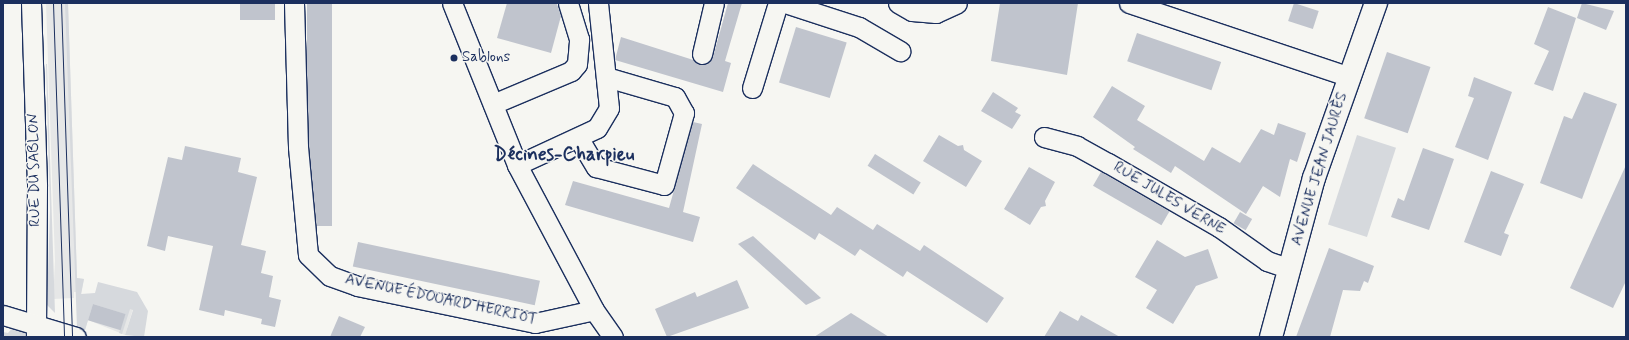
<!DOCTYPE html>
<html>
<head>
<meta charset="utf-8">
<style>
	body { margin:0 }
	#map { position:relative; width:1629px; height:340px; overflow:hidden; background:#f6f6f2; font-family:Mynerve,sans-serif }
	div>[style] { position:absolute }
	.built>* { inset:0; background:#e6e7e7 }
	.green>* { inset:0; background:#d6d9dd; transform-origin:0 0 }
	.building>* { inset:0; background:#c0c4cd; transform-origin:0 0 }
	.roads { filter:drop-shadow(1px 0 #1b2f5e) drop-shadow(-1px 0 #1b2f5e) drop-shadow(0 1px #1b2f5e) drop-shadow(0 -1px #1b2f5e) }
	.minor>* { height:19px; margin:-9.5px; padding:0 9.5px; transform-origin:9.5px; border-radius:9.5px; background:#f6f6f2 }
	.major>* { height:22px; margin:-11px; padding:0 11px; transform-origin:11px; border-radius:11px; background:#f6f6f2 }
	.tram>* { height:1px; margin:-0.5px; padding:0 0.5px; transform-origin:0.5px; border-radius:0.5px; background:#1b2f5e }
	.dots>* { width:11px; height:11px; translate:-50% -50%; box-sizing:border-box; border:2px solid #f6f6f2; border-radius:50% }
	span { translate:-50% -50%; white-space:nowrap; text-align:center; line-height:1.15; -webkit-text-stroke:3px #f6f6f2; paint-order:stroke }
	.poi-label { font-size:15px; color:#1b2f5e }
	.left { translate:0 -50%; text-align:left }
	.street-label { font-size:15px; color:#1b2f5e }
	.district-label { font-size:19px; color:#1b2f5e; font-weight:700 }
	.frame { position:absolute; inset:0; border:4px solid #1b2f5e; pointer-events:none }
</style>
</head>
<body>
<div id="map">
	<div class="built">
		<i style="clip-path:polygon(46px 3px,68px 3px,77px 278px,84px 279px,81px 295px,133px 309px,125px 335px,88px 320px,85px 330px,77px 328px,77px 292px,74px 292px,74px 298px,53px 299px,55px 261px)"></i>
	</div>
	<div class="green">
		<i style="clip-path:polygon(65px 3px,68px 3px,77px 278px,84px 279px,81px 294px,95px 293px,98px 282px,137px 292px,148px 311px,144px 337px,125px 335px,133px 310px,130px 309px,122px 334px,119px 333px,125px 314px,93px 304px,85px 330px,77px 328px)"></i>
		<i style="clip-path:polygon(46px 64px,47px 64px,55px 313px,47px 305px,50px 210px)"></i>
		<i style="left:1357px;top:135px;width:41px;height:94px;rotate:18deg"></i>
		<i style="clip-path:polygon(14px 326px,25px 328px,26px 337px,3px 337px,3px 332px,8px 333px)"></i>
	</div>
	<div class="building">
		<i style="left:240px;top:3px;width:35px;height:17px"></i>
		<i style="left:307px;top:3px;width:25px;height:223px"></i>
		<i style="clip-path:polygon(507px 3px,557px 4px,561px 16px,551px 53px,497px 38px)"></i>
		<i style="clip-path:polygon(728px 3px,742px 3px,725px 61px,731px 63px,723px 92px,615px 60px,621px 37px,706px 64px,713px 57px)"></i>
		<i style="clip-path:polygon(1000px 3px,1078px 3px,1067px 75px,991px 61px)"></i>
		<i style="left:1294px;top:3px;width:26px;height:19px;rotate:18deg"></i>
		<i style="clip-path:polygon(1582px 3px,1614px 11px,1606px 30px,1577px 18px)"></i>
		<i style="clip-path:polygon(1548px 7px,1576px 18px,1553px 91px,1534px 84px,1549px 51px,1534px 44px)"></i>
		<i style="left:796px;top:27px;width:53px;height:58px;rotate:17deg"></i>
		<i style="left:1137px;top:33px;width:89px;height:30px;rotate:19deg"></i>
		<i style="left:1387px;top:52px;width:46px;height:70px;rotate:19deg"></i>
		<i style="clip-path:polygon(1474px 77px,1512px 92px,1488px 160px,1455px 147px,1474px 98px,1468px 96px)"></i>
		<i style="clip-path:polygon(1112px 86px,1145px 106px,1137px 120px,1204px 161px,1212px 147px,1240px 163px,1261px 129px,1274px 135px,1278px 123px,1306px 133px,1297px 162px,1290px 159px,1280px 197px,1263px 186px,1246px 214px,1175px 166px,1171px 173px,1133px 149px,1135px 147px,1093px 117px)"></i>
		<i style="clip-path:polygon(993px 92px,1018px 108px,1015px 112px,1021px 115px,1012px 129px,981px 111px)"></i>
		<i style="clip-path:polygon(1584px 92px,1617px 104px,1582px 199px,1540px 183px,1564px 116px,1572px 119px)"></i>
		<i style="clip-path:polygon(693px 122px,702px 124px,683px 212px,700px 217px,693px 242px,565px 205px,573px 181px,669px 208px)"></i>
		<i style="clip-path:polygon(939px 135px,958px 146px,963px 145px,964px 150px,982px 161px,966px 187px,923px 161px)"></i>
		<i style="clip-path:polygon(185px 146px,241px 158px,238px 172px,257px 177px,241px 245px,266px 251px,261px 273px,273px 276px,269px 297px,281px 300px,275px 327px,261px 324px,262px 319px,225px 310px,224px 316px,199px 310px,213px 246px,168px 236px,165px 251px,147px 246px,168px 157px,182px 160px)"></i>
		<i style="clip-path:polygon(1423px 148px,1454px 159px,1429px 230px,1391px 217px,1398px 198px,1404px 201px)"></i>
		<i style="left:875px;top:154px;width:54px;height:14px;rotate:32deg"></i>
		<i style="clip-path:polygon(753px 164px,831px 215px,837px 207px,873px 230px,877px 224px,920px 251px,924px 245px,1004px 298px,987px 323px,907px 271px,903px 277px,860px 249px,855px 256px,819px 233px,815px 240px,736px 188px)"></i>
		<i style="clip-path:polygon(1626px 165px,1626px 281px,1613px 308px,1570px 288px)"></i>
		<i style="clip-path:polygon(1029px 167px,1055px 182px,1045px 201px,1046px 206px,1041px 207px,1030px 225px,1004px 209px)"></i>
		<i style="clip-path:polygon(1491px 171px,1524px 184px,1504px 233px,1509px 235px,1501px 256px,1464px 242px)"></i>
		<i style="left:1101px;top:172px;width:79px;height:16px;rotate:30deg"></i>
		<i style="left:1240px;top:212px;width:14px;height:13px;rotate:30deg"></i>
		<i style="clip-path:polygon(753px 236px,821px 298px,806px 305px,738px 244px)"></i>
		<i style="clip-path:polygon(1157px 240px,1185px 257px,1208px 249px,1218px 278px,1196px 286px,1173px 324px,1146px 308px,1157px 290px,1135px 277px)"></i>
		<i style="left:358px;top:242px;width:186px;height:25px;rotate:12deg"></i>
		<i style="clip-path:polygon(1329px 248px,1374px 266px,1368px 283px,1364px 281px,1360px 291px,1343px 290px,1330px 337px,1296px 337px)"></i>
		<i style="clip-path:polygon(737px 280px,749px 308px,667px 337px,655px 309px,695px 292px,697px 297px)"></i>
		<i style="left:93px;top:304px;width:34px;height:17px;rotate:17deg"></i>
		<i style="clip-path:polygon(1060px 311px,1078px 321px,1081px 315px,1120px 337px,1044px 337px)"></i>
		<i style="clip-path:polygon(851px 313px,889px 337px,814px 337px)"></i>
		<i style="clip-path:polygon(339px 316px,365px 327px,360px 337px,330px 337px)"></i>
	</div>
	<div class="roads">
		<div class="minor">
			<i style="left:31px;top:3px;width:183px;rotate:88.1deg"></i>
			<i style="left:37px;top:186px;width:151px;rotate:90.4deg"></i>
			<i style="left:294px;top:3px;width:144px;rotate:88.4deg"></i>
			<i style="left:298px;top:147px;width:108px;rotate:84.7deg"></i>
			<i style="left:308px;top:255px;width:30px;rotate:44deg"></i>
			<i style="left:330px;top:276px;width:29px;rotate:20deg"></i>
			<i style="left:357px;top:286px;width:182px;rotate:11.7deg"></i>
			<i style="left:535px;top:323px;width:60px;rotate:-12.4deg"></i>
			<i style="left:452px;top:3px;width:175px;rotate:68.1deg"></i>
			<i style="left:517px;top:165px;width:164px;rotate:62deg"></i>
			<i style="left:594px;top:310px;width:33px;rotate:55deg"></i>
			<i style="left:785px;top:3px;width:78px;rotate:18deg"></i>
			<i style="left:859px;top:27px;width:48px;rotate:30.3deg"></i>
			<i style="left:898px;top:3px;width:16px;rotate:30deg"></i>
			<i style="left:912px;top:11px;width:24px;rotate:5deg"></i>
			<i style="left:936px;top:13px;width:23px;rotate:-25deg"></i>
			<i style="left:1129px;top:3px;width:233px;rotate:18.5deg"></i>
			<i style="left:702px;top:54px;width:52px;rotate:-76.8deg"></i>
			<i style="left:752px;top:88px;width:89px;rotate:-73deg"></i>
			<i style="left:493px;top:104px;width:85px;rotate:-22.9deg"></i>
			<i style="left:571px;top:71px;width:9px;rotate:-49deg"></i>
			<i style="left:577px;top:64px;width:25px;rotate:-85deg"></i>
			<i style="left:579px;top:39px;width:38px;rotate:-107deg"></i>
			<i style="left:1044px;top:137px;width:34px;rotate:15deg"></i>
			<i style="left:1077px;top:146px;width:35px;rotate:29deg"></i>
			<i style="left:1108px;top:163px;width:128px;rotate:30deg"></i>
			<i style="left:1219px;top:227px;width:59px;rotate:35.3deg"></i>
			<i style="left:1267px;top:261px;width:24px;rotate:19deg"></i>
			<i style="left:579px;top:139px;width:33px;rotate:59deg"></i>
			<i style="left:596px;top:167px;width:70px;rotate:14.8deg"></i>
			<i style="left:664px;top:185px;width:75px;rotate:-74.5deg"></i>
			<i style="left:684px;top:113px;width:18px;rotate:-119deg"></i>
			<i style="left:675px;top:97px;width:72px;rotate:-163.8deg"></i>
			<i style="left:517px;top:165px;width:88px;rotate:-24.8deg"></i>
			<i style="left:597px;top:128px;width:23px;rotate:-59deg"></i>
			<i style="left:609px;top:108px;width:106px;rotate:-96deg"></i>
			<i style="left:3px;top:315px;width:76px;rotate:16.8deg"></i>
		</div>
		<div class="major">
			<i style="left:1271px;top:337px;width:165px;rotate:-74.9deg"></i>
			<i style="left:1314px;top:178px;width:186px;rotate:-70.5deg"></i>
		</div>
	</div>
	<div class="tram">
		<i style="left:53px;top:3px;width:334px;rotate:88.1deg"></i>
		<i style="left:61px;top:3px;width:334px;rotate:88.1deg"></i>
	</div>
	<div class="dots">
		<i style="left:454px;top:58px;background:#1b2f5e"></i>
	</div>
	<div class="poi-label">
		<span class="left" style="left:462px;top:58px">Sablons</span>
	</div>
	<div class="street-label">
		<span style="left:1320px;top:169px;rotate:-73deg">AVENUE JEAN JAURÈS</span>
		<span style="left:35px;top:170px;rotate:-91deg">RUE DU SABLON</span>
		<span style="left:1169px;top:199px;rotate:31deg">RUE JULES VERNE</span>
		<span style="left:441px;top:300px;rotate:12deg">AVENUE ÉDOUARD HERRIOT</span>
	</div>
	<div class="district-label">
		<span style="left:564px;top:155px">Décines-Charpieu</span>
	</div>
	<div class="frame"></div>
</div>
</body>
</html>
